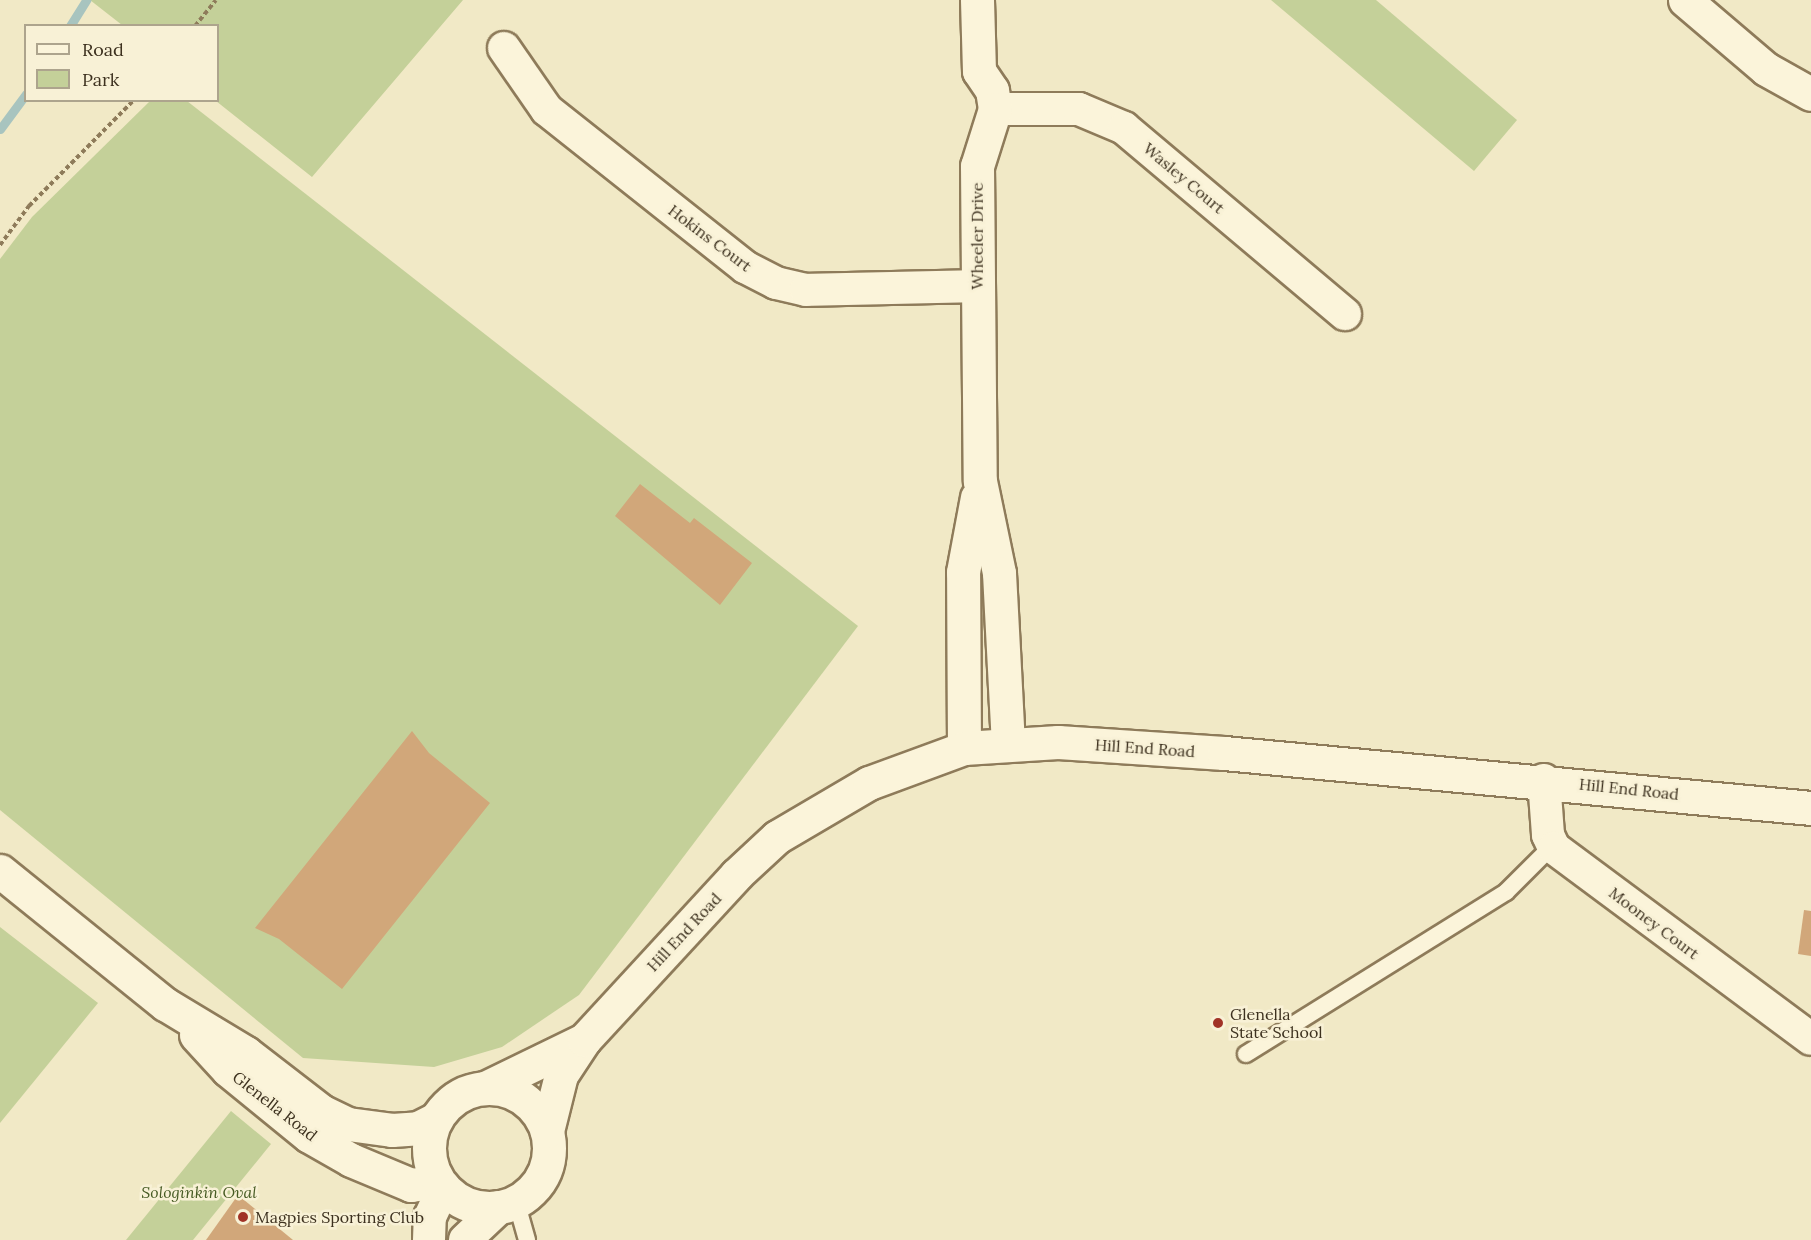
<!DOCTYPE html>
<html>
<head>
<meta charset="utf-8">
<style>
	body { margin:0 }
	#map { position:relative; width:1811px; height:1240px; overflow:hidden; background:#f1e9c6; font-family:Lora,serif }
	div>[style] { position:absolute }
	.green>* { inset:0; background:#c4d099 }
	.stream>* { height:9px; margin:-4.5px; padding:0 4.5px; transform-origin:4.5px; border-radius:4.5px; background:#a8c4bf }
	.building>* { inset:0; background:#d1a77a }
	.path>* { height:4px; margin-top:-2px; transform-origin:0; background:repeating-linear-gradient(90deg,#8e7b5a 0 4.5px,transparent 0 7.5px) }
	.roads { filter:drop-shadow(2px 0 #8e7b5a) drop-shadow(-2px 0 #8e7b5a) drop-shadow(0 2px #8e7b5a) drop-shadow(0 -2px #8e7b5a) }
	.service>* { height:16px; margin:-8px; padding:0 8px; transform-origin:8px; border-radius:8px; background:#fbf4da }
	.minor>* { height:32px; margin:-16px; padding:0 16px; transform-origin:16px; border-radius:16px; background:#fbf4da }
	.tertiary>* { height:33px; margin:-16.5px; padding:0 16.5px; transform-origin:16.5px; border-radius:16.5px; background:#fbf4da }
	.tertiary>.ring { margin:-16.5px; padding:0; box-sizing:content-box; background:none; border:33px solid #fbf4da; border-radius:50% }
	.dots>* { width:16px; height:16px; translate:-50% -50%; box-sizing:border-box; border:3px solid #f8f1d6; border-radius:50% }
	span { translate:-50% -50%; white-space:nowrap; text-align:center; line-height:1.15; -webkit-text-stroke:5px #f8f1d6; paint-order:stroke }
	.street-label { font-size:16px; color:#3d311f }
	.poi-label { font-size:16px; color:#3d311f }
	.left { translate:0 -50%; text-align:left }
	.park-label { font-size:16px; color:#475b24; font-style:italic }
	.legend { position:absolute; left:24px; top:24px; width:195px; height:78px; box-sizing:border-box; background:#f8f1d6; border:2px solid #ada48d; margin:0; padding:8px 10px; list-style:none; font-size:18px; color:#3d311f }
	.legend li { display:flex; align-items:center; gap:12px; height:30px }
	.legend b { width:30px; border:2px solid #ada48d }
</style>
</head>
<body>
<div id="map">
	<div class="green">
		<i style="clip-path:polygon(90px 0,463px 0,312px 177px,216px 101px,218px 26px,122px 25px)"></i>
		<i style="clip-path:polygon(1271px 0,1376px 0,1517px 120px,1474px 171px)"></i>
		<i style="clip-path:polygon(150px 101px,187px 101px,858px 626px,579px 995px,502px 1047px,434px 1067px,303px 1058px,0 810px,0 259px,32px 217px)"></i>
		<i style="clip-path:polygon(0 927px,98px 1003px,0 1123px)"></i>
		<i style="clip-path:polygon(231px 1111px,271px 1144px,193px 1240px,126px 1240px)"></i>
	</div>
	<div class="stream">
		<i style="left:70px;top:26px;width:31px;rotate:-58deg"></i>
		<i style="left:0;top:129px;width:44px;rotate:-53.4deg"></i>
	</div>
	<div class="building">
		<i style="clip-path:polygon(640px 484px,690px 523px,694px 518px,752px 563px,720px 605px,615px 516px)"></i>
		<i style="clip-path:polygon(412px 731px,429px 753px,490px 803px,342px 989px,279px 939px,255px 928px)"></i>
		<i style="clip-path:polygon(1804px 910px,1811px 911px,1811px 956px,1798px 954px)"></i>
		<i style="clip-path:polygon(238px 1195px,293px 1240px,206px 1240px)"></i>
	</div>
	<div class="path">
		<i style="left:195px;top:26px;width:33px;rotate:-51deg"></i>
		<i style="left:0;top:245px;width:49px;rotate:-53.4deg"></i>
		<i style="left:29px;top:206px;width:149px;rotate:-45.3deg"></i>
	</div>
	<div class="roads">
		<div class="service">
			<i style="left:1246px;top:1054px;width:306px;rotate:-31.9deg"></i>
			<i style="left:1506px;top:892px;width:65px;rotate:-45deg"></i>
			<i style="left:516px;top:1201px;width:41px;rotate:74.2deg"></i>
		</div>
		<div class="minor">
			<i style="left:504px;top:48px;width:75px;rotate:55.3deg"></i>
			<i style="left:547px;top:110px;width:253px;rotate:38.4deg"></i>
			<i style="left:745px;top:267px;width:35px;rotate:27deg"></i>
			<i style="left:776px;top:283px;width:31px;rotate:13deg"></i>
			<i style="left:806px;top:290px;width:171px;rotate:-1.3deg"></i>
			<i style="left:995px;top:109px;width:84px"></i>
			<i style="left:1079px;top:109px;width:49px;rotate:22.9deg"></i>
			<i style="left:1124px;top:128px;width:289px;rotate:40.1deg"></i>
			<i style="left:1544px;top:780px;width:55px;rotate:85.8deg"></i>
			<i style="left:1548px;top:835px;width:14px;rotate:65deg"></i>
			<i style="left:1554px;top:848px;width:320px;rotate:36.6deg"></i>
			<i style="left:429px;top:1240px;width:23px;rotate:-88deg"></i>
			<i style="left:430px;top:1217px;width:33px;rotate:-65deg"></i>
			<i style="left:465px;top:1240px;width:48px;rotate:-43.3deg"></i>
		</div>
		<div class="tertiary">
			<i style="left:977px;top:0;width:71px;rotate:88.4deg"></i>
			<i style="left:979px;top:71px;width:23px;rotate:56deg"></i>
			<i style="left:992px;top:90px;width:19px;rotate:81deg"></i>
			<i style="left:995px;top:109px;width:60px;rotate:107.5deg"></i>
			<i style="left:977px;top:166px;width:315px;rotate:89.5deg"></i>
			<i style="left:980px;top:481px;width:94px;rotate:78.3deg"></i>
			<i style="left:999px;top:573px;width:170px;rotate:87deg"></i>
			<i style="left:1685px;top:0;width:106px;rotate:40.4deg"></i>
			<i style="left:1766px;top:69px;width:51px;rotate:29.1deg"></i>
			<i style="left:964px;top:748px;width:176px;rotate:-90.3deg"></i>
			<i style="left:963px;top:572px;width:76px;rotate:-79.4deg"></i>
			<i style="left:0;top:871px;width:212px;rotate:38.9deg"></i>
			<i style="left:165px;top:1004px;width:95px;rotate:31.2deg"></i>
			<i style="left:246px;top:1053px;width:95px;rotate:37.7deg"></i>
			<i style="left:321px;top:1111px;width:30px;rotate:26deg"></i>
			<i style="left:348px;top:1124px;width:44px;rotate:7.8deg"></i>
			<i style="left:392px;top:1130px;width:26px;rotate:-4deg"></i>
			<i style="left:418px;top:1128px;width:20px;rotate:-27deg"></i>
			<i style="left:196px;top:1035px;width:47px;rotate:47.6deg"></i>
			<i style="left:228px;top:1070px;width:104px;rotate:39.2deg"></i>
			<i style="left:309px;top:1136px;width:48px;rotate:29.7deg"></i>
			<i style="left:351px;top:1160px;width:65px;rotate:22.6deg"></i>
			<i style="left:411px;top:1185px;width:27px;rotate:-8deg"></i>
			<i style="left:487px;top:1087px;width:108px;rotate:-25.9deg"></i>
			<i class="ring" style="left:429px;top:1088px;width:87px;height:87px"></i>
			<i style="left:547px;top:1131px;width:58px;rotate:-76deg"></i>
			<i style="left:561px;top:1075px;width:42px;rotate:-56.7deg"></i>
			<i style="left:584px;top:1040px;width:224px;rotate:-47.3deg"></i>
			<i style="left:736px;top:875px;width:56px;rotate:-42.8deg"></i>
			<i style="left:777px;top:837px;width:107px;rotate:-30.4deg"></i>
			<i style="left:869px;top:783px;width:101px;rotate:-20.2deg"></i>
			<i style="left:964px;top:748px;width:94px;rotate:-3.7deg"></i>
			<i style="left:1058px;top:742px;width:166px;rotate:3.8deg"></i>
			<i style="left:1224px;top:753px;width:590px;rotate:5.35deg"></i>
		</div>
	</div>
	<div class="dots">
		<i style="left:1218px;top:1023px;background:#a13226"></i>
		<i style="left:243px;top:1217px;background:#a13226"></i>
	</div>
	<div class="street-label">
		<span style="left:1184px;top:178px;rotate:40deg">Wasley Court</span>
		<span style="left:977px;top:236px;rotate:-90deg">Wheeler Drive</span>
		<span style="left:710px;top:238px;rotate:37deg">Hokins Court</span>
		<span style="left:1145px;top:748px;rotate:4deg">Hill End Road</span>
		<span style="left:1629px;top:789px;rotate:6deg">Hill End Road</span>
		<span style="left:1654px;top:923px;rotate:37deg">Mooney Court</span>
		<span style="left:684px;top:932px;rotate:-47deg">Hill End Road</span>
		<span style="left:275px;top:1106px;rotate:38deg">Glenella Road</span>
	</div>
	<div class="poi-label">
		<span class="left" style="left:1230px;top:1023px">Glenella<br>State School</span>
		<span class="left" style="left:255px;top:1217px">Magpies Sporting Club</span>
	</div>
	<div class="park-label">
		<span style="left:199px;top:1192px">Sologinkin Oval</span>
	</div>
	<ul class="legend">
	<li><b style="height:8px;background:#fbf4da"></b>Road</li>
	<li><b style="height:16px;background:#c4d099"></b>Park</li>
	</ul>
</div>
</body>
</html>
